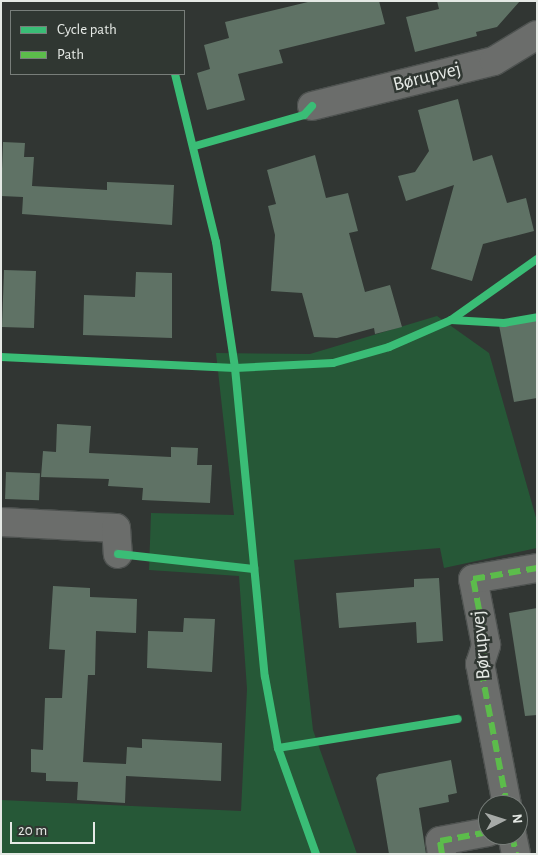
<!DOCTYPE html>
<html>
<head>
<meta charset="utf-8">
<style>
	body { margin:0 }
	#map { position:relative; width:538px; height:855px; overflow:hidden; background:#313633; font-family:"Alegreya Sans",sans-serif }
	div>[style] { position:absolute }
	.green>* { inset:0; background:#265837 }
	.building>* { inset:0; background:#5f7265; transform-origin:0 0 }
	.roads { filter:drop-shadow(1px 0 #4e5250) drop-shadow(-1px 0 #4e5250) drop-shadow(0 1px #4e5250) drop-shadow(0 -1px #4e5250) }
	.minor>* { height:28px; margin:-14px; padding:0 14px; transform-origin:14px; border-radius:14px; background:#6b6d6b }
	.quiet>* { height:6px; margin-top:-3px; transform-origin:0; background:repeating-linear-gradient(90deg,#5cbc4b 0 12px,transparent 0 18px) }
	.cycleway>* { height:8px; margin:-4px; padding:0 4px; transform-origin:4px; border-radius:4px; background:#3abd76 }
	span { translate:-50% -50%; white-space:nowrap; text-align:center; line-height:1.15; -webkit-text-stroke:5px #303732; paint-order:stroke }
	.street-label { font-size:20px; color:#e5e9e5 }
	.frame { position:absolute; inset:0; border:2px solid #e5e9e5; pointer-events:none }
	.legend { position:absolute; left:10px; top:10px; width:175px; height:65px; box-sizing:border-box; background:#303732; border:1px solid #787e7a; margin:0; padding:6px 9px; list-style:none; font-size:15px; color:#e5e9e5 }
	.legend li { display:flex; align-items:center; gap:10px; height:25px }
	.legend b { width:25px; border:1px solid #787e7a }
	.north { position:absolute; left:478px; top:795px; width:50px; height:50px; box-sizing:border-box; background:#303732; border:1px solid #787e7a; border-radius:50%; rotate:85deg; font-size:14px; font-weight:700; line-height:20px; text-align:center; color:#e5e9e5 }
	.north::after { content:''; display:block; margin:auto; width:18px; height:22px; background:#a6aaa7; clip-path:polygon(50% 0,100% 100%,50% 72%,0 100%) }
	.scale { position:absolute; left:10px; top:822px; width:85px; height:22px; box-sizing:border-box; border:2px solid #e5e9e5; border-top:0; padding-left:6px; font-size:15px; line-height:18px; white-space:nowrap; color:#e5e9e5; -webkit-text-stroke:4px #303732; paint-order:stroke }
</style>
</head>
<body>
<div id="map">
	<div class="green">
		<i style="clip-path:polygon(437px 316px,489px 353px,537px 521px,537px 548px,444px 568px,440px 548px,294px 560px,313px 730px,357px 854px,1px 854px,1px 800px,241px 811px,247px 689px,239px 576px,149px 570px,151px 513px,234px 515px,216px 353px,310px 354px)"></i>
	</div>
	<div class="building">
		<i style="clip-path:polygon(312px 1px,379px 1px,385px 24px,279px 50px,283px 63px,238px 74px,245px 100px,207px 110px,197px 73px,210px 69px,204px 45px,229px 38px,225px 22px)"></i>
		<i style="clip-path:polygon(437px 1px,520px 1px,497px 27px,476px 32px,477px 36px,415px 52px,406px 17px,439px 9px)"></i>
		<i style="clip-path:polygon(458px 99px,473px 161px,492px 155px,507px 203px,526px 198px,534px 231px,483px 244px,472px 281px,431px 269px,454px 185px,406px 201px,398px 176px,415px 172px,429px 151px,418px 110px)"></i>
		<i style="clip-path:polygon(3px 142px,25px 143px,24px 157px,34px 157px,32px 186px,107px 190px,107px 182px,174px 185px,172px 225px,22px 214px,23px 197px,1px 196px)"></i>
		<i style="clip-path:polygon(315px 155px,326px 198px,348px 193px,358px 231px,349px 233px,365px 292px,390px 285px,402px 327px,375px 334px,374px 328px,337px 338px,314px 337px,302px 293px,271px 291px,275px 235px,268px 206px,276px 204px,267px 170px)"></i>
		<i style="left:4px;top:270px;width:32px;height:57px;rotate:2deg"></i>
		<i style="clip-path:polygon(136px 272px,172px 273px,172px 338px,83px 335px,84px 295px,135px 297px)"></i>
		<i style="clip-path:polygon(537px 318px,537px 398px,514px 402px,499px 325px)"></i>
		<i style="clip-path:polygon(57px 424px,91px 426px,89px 453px,171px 457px,171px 447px,198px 448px,197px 465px,212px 465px,210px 503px,142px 500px,143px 488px,108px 486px,109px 479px,41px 477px,43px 451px,56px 452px)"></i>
		<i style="left:6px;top:472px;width:34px;height:27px;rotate:2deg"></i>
		<i style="clip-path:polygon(439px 578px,443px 641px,417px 643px,416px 622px,339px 628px,336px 593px,414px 587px,414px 579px)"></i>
		<i style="clip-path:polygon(53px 586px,90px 588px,90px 597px,137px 599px,136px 633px,96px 631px,95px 675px,88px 675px,83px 762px,126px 764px,127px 747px,142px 748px,142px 739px,222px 743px,221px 781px,126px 776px,125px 803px,77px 800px,78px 782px,46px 781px,46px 773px,31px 772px,31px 749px,43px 750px,45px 698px,62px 698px,65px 650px,49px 649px)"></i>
		<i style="clip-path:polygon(537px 608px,537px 715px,525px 716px,509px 613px)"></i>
		<i style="clip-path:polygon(184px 618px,215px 619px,212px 672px,147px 668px,148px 631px,183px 632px)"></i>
		<i style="clip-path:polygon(451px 760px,457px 793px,448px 795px,449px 802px,419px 808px,426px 854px,389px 854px,376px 778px,379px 774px)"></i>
	</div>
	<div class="roads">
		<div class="minor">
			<i style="left:312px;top:106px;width:187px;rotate:-13.9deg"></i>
			<i style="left:494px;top:61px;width:50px;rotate:-31.2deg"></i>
			<i style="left:1px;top:522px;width:115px;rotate:3deg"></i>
			<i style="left:116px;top:528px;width:26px;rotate:86deg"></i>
			<i style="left:507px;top:805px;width:144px;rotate:-100.8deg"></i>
			<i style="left:480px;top:664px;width:20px;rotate:-72deg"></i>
			<i style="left:486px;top:645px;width:67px;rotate:-101.1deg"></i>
			<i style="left:473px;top:579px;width:65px;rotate:-9.8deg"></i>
			<i style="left:512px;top:835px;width:19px;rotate:78deg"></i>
			<i style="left:442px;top:854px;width:13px;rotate:-99deg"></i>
			<i style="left:440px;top:841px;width:49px;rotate:-10.6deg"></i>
		</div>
	</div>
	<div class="quiet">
		<i style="left:507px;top:805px;width:144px;rotate:-100.8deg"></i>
		<i style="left:480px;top:664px;width:20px;rotate:-72deg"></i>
		<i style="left:486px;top:645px;width:67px;rotate:-101.1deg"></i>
		<i style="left:473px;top:579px;width:65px;rotate:-9.8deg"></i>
		<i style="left:512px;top:835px;width:19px;rotate:78deg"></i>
		<i style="left:442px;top:854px;width:13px;rotate:-99deg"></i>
		<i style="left:440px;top:841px;width:49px;rotate:-10.6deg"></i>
	</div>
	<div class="cycleway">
		<i style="left:175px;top:74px;width:173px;rotate:76.3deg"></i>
		<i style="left:216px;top:242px;width:127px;rotate:81.4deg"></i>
		<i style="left:235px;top:368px;width:310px;rotate:84.5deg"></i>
		<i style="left:265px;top:677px;width:72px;rotate:79.6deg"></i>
		<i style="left:278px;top:748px;width:113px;rotate:70.3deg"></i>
		<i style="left:195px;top:146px;width:113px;rotate:-15.9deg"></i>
		<i style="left:304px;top:115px;width:12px;rotate:-48deg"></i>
		<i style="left:451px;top:320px;width:53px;rotate:3.2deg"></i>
		<i style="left:504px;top:323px;width:34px;rotate:-10deg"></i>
		<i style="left:1px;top:357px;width:234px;rotate:2.7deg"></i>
		<i style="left:235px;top:368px;width:98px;rotate:-2.9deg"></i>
		<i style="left:333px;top:363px;width:58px;rotate:-15.9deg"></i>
		<i style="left:389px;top:347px;width:68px;rotate:-23.5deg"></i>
		<i style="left:451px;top:320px;width:105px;rotate:-35.3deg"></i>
		<i style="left:118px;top:554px;width:137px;rotate:6.3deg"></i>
		<i style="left:278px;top:748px;width:182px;rotate:-9.2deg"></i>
	</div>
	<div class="street-label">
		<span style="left:427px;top:77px;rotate:-14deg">Børupvej</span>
		<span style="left:481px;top:645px;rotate:-95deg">Børupvej</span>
	</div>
	<div class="frame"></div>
	<ul class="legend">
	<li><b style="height:6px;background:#3abd76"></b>Cycle path</li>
	<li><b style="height:6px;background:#5cbc4b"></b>Path</li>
	</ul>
	<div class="north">N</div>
	<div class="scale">20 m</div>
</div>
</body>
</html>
